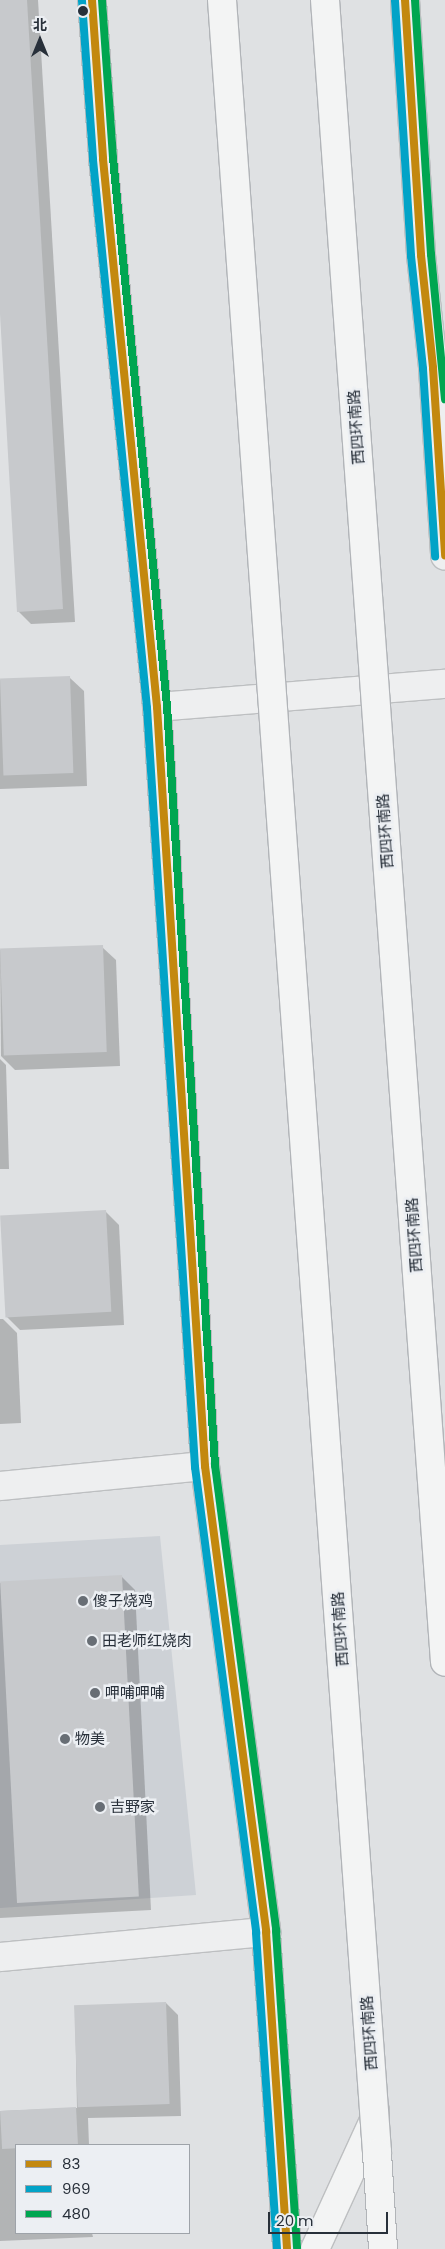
<!DOCTYPE html>
<html>
<head>
<meta charset="utf-8">
<style>
	body { margin:0 }
	#map { position:relative; width:445px; height:2249px; overflow:hidden; background:#dfe1e3; font-family:Poppins,"Noto Sans SC",sans-serif }
	div>[style] { position:absolute }
	.built>* { inset:0; background:#cdd1d6 }
	.shadow>* { inset:0; background:#0003 }
	.building>* { inset:0; background:#c7c9cc; transform-origin:0 0 }
	.roads { filter:drop-shadow(1px 0 #bdbfc1) drop-shadow(-1px 0 #bdbfc1) drop-shadow(0 1px #bdbfc1) drop-shadow(0 -1px #bdbfc1) }
	.minor>* { height:28px; margin:-14px; padding:0 14px; transform-origin:14px; border-radius:14px; background:#eeeff0 }
	.major>* { height:28px; margin:-14px; padding:0 14px; transform-origin:14px; border-radius:14px; background:#f3f4f4 }
	.bridges { filter:drop-shadow(1px 0 #b1b4b8) drop-shadow(-1px 0 #b1b4b8) drop-shadow(0 1px #b1b4b8) drop-shadow(0 -1px #b1b4b8) }
	.highway-bridge>* { height:28px; margin:-14px; padding:0 14px; transform-origin:14px; border-radius:14px; background:#f3f4f4 }
	.bus-1>* { height:8px; margin:-4px; padding:0 4px; transform-origin:4px; border-radius:4px; background:#c3880e }
	.bus-2>* { height:8px; margin:-4px; padding:0 4px; transform-origin:4px; border-radius:4px; background:#02a3c7 }
	.bus-3>* { height:8px; margin:-4px; padding:0 4px; transform-origin:4px; border-radius:4px; background:#00a651 }
	.dots>* { width:14px; height:14px; translate:-50% -50%; box-sizing:border-box; border:2px solid #eceff3; border-radius:50% }
	span { translate:-50% -50%; white-space:nowrap; text-align:center; line-height:1.15; -webkit-text-stroke:5px #eceff3; paint-order:stroke }
	.street-label { font-size:15px; color:#28303a }
	.poi-label { font-size:15px; color:#28303a }
	.left { translate:0 -50%; text-align:left }
	.legend { position:absolute; left:15px; top:2144px; width:175px; height:90px; box-sizing:border-box; background:#eceff3; border:1px solid #9ea3a9; margin:0; padding:6px 9px; list-style:none; font-size:15px; color:#28303a }
	.legend li { display:flex; align-items:center; gap:10px; height:25px }
	.legend b { width:25px; border:1px solid #9ea3a9 }
	.north { position:absolute; left:15px; top:15px; width:50px; height:50px; -webkit-text-stroke:4px #eceff3; paint-order:stroke; rotate:0deg; font-size:14px; font-weight:700; line-height:20px; text-align:center; color:#28303a }
	.north::after { content:''; display:block; margin:auto; width:18px; height:22px; background:#28303a; clip-path:polygon(50% 0,100% 100%,50% 72%,0 100%) }
	.scale { position:absolute; left:268px; top:2212px; width:120px; height:22px; box-sizing:border-box; border:2px solid #28303a; border-top:0; padding-left:6px; font-size:15px; line-height:18px; white-space:nowrap; color:#28303a; -webkit-text-stroke:4px #eceff3; paint-order:stroke }
</style>
</head>
<body>
<div id="map">
	<div class="built">
		<i style="clip-path:polygon(160px 1536px,196px 1895px,0 1908px,0 1545px)"></i>
	</div>
	<div class="shadow">
		<i style="clip-path:polygon(0 0,38px 0,75px 622px,31px 624px,18px 611px,0 293px)"></i>
		<i style="clip-path:polygon(70px 678px,84px 691px,87px 786px,0 789px,0 680px)"></i>
		<i style="clip-path:polygon(102px 947px,116px 960px,120px 1066px,15px 1070px,1px 1056px,0 950px)"></i>
		<i style="clip-path:polygon(0 1059px,6px 1065px,9px 1169px,0 1169px)"></i>
		<i style="clip-path:polygon(105px 1211px,119px 1225px,124px 1325px,20px 1330px,6px 1316px)"></i>
		<i style="clip-path:polygon(0 1319px,3px 1319px,17px 1333px,21px 1423px,0 1424px)"></i>
		<i style="clip-path:polygon(122px 1577px,135px 1590px,151px 1910px,0 1918px,0 1583px)"></i>
		<i style="clip-path:polygon(166px 2003px,178px 2015px,181px 2116px,88px 2118px,89px 2145px,16px 2145px,16px 2233px,92px 2233px,93px 2237px,0 2241px,0 2111px,77px 2108px,75px 2006px)"></i>
	</div>
	<div class="building">
		<i style="clip-path:polygon(0 0,27px 0,63px 609px,17px 612px,0 314px)"></i>
		<i style="left:70px;top:676px;width:97px;height:70px;rotate:88deg"></i>
		<i style="left:103px;top:945px;width:107px;height:103px;rotate:88deg"></i>
		<i style="left:106px;top:1210px;width:102px;height:106px;rotate:87deg"></i>
		<i style="left:122px;top:1575px;width:322px;height:122px;rotate:87deg"></i>
		<i style="left:166px;top:2002px;width:102px;height:92px;rotate:88deg"></i>
		<i style="left:76px;top:2107px;width:38px;height:76px;rotate:87deg"></i>
	</div>
	<div class="roads">
		<div class="minor">
			<i style="left:92px;top:0;width:159px;rotate:86deg"></i>
			<i style="left:103px;top:159px;width:551px;rotate:84.37deg"></i>
			<i style="left:157px;top:707px;width:761px;rotate:86.38deg"></i>
			<i style="left:205px;top:1466px;width:470px;rotate:82.5deg"></i>
			<i style="left:266px;top:1932px;width:318px;rotate:86.2deg"></i>
			<i style="left:405px;top:0;width:256px;rotate:86.4deg"></i>
			<i style="left:421px;top:255px;width:114px;rotate:83.9deg"></i>
			<i style="left:433px;top:368px;width:188px;rotate:86.3deg"></i>
			<i style="left:157px;top:707px;width:289px;rotate:-4.6deg"></i>
			<i style="left:0;top:1486px;width:206px;rotate:-5.6deg"></i>
			<i style="left:0;top:1957px;width:267px;rotate:-5.4deg"></i>
		</div>
		<div class="major">
			<i style="left:315px;top:2249px;width:144px;rotate:-65.4deg"></i>
			<i style="left:375px;top:2118px;width:7px;rotate:-90deg"></i>
		</div>
	</div>
	<div class="bridges">
		<div class="highway-bridge">
			<i style="left:222px;top:0;width:2159px;rotate:85.88deg"></i>
			<i style="left:377px;top:2153px;width:96px;rotate:86.4deg"></i>
			<i style="left:325px;top:0;width:1666px;rotate:85.87deg"></i>
		</div>
	</div>
	<div class="bus-1">
		<i style="left:92px;top:0;width:159px;rotate:86deg"></i>
		<i style="left:103px;top:159px;width:551px;rotate:84.37deg"></i>
		<i style="left:157px;top:707px;width:761px;rotate:86.38deg"></i>
		<i style="left:205px;top:1466px;width:470px;rotate:82.5deg"></i>
		<i style="left:266px;top:1932px;width:318px;rotate:86.2deg"></i>
		<i style="left:405px;top:0;width:256px;rotate:86.4deg"></i>
		<i style="left:421px;top:255px;width:114px;rotate:83.9deg"></i>
		<i style="left:433px;top:368px;width:188px;rotate:86.3deg"></i>
	</div>
	<div class="bus-2">
		<i style="left:82px;top:1px;width:159px;rotate:86deg"></i>
		<i style="left:93px;top:160px;width:551px;rotate:84.37deg"></i>
		<i style="left:147px;top:708px;width:761px;rotate:86.38deg"></i>
		<i style="left:195px;top:1467px;width:470px;rotate:82.5deg"></i>
		<i style="left:256px;top:1933px;width:317px;rotate:86.2deg"></i>
		<i style="left:395px;top:1px;width:256px;rotate:86.4deg"></i>
		<i style="left:411px;top:256px;width:114px;rotate:83.9deg"></i>
		<i style="left:423px;top:369px;width:188px;rotate:86.3deg"></i>
	</div>
	<div class="bus-3">
		<i style="left:102px;top:0;width:158px;rotate:86deg"></i>
		<i style="left:113px;top:158px;width:551px;rotate:84.37deg"></i>
		<i style="left:167px;top:706px;width:761px;rotate:86.38deg"></i>
		<i style="left:215px;top:1465px;width:470px;rotate:82.5deg"></i>
		<i style="left:276px;top:1931px;width:318px;rotate:86.2deg"></i>
		<i style="left:415px;top:0;width:255px;rotate:86.4deg"></i>
		<i style="left:431px;top:254px;width:146px;rotate:84.5deg"></i>
	</div>
	<div class="dots">
		<i style="left:83px;top:11px;background:#28303a"></i>
		<i style="left:83px;top:1601px;background:#686e75"></i>
		<i style="left:92px;top:1641px;background:#686e75"></i>
		<i style="left:95px;top:1693px;background:#686e75"></i>
		<i style="left:65px;top:1739px;background:#686e75"></i>
		<i style="left:100px;top:1807px;background:#686e75"></i>
	</div>
	<div class="street-label">
		<span style="left:356px;top:427px;rotate:-94deg">西四环南路</span>
		<span style="left:385px;top:831px;rotate:-94deg">西四环南路</span>
		<span style="left:414px;top:1235px;rotate:-94deg">西四环南路</span>
		<span style="left:340px;top:1629px;rotate:-94deg">西四环南路</span>
		<span style="left:369px;top:2033px;rotate:-94deg">西四环南路</span>
	</div>
	<div class="poi-label">
		<span class="left" style="left:93px;top:1601px">傻子烧鸡</span>
		<span class="left" style="left:102px;top:1641px">田老师红烧肉</span>
		<span class="left" style="left:105px;top:1693px">呷哺呷哺</span>
		<span class="left" style="left:75px;top:1739px">物美</span>
		<span class="left" style="left:110px;top:1807px">吉野家</span>
	</div>
	<ul class="legend">
	<li><b style="height:6px;background:#c3880e"></b>83</li>
	<li><b style="height:6px;background:#02a3c7"></b>969</li>
	<li><b style="height:6px;background:#00a651"></b>480</li>
	</ul>
	<div class="north">北</div>
	<div class="scale">20 m</div>
</div>
</body>
</html>
